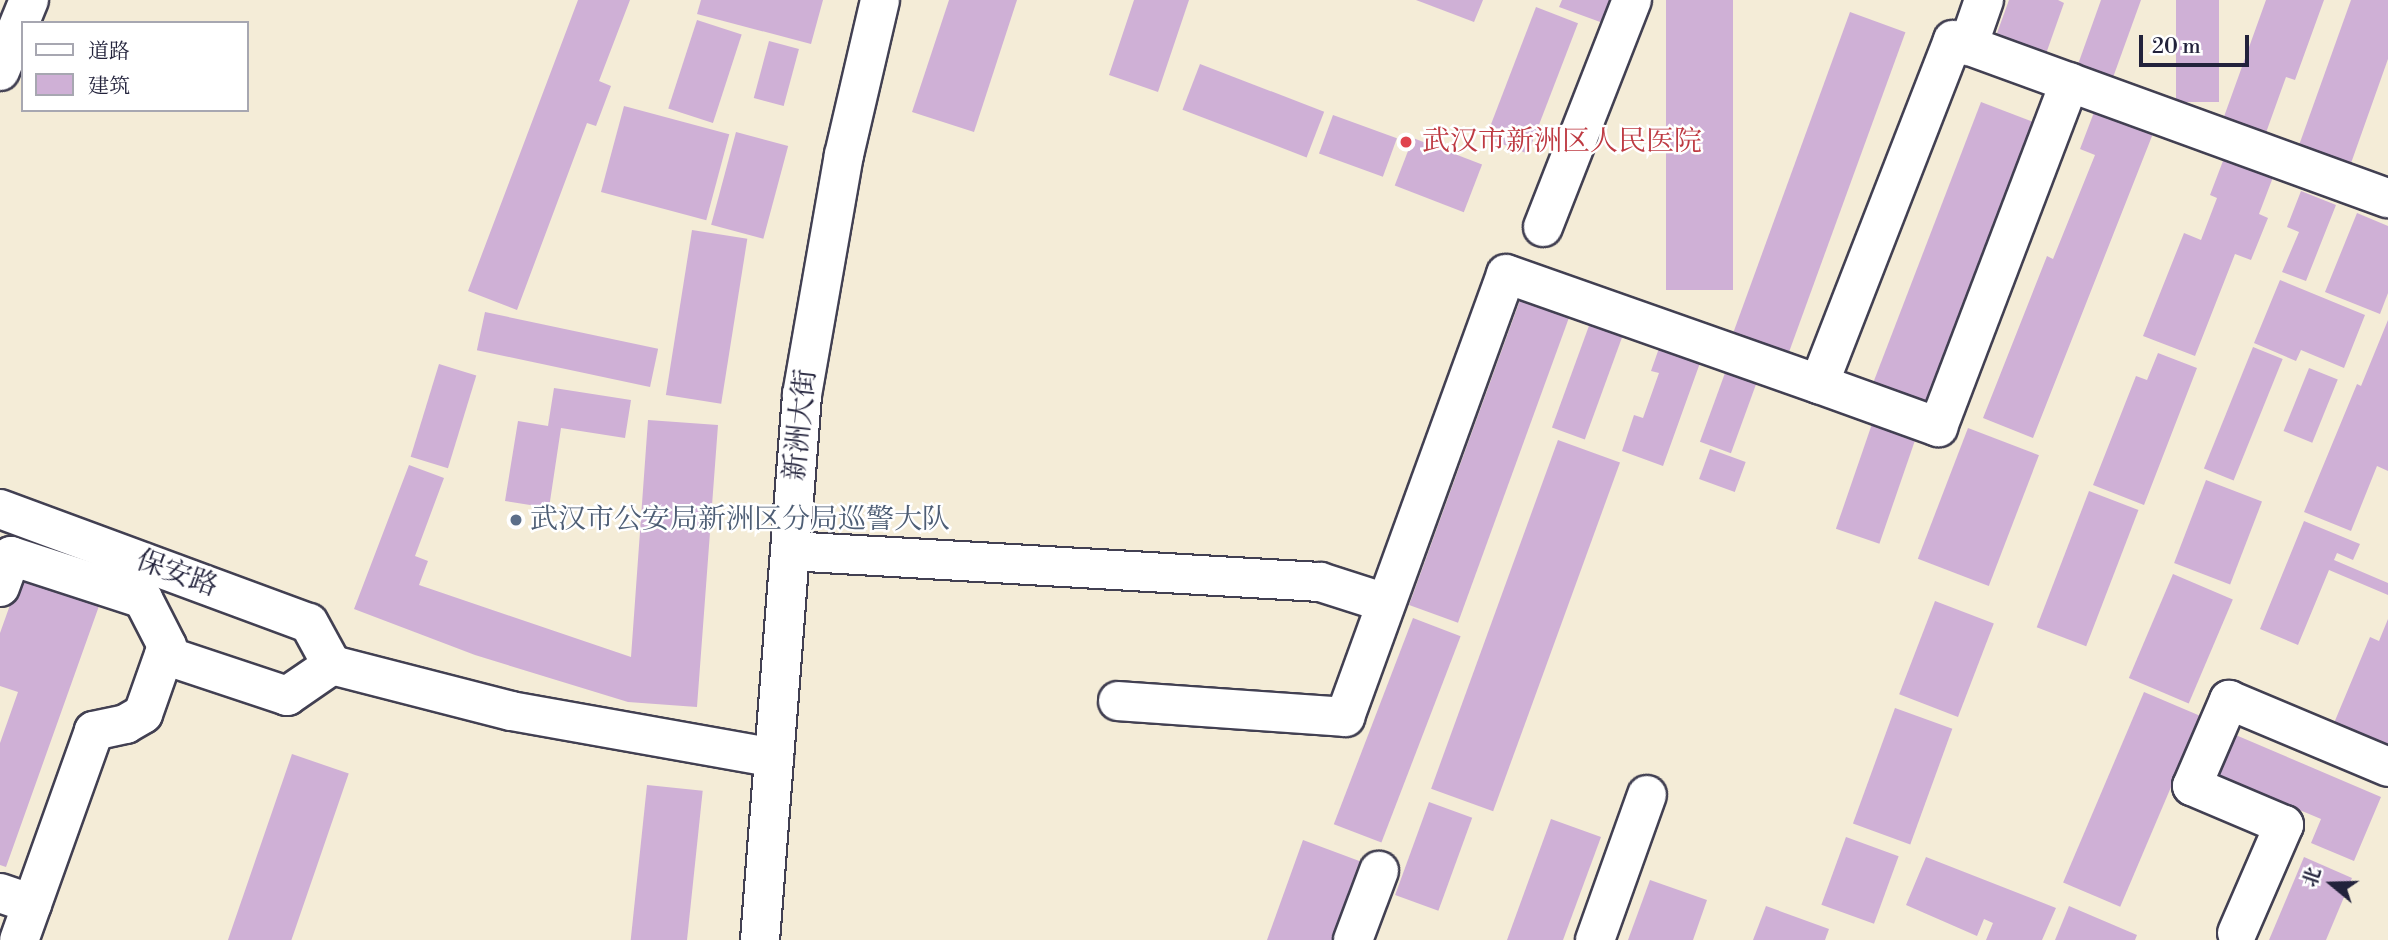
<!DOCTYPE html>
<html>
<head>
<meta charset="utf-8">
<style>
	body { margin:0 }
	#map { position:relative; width:2388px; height:940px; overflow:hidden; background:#f4ecd7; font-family:"Libre Bodoni","Noto Serif SC",serif }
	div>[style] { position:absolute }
	.building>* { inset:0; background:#cfb0d6; transform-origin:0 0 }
	.roads { filter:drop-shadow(2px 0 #424052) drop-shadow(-2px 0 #424052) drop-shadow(0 2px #424052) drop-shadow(0 -2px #424052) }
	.minor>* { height:38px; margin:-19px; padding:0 19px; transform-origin:19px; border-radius:19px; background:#fff }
	.major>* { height:38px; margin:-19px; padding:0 19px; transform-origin:19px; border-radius:19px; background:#fff }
	.dots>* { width:19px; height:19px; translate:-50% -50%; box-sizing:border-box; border:4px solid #fff; border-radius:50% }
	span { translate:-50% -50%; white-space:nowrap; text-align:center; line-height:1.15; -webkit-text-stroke:5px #fff; paint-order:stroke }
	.health-label { font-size:28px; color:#be3a42 }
	.left { translate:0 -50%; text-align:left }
	.street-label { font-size:28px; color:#22223b }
	.service-label { font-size:28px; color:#4e5e75 }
	.legend { position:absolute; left:21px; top:21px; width:228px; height:91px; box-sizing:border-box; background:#fff; border:2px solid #a7a7b1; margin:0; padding:9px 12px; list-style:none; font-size:21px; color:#22223b }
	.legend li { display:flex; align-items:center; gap:14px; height:35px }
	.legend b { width:35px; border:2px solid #a7a7b1 }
	.north { position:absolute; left:2297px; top:849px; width:70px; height:70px; -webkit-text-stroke:5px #fff; paint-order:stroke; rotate:289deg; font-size:19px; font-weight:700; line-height:28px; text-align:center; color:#22223b }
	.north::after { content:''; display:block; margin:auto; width:24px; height:32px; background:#22223b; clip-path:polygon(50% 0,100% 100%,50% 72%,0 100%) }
	.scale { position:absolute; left:2139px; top:35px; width:110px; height:32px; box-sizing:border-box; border:4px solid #22223b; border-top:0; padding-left:9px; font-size:21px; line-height:24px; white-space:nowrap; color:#22223b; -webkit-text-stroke:5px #fff; paint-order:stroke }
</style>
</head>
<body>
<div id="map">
	<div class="building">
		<i style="clip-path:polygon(578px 0,630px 0,599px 81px,611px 86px,596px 126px,587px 123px,517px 310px,468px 291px)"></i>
		<i style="clip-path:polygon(701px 0,823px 0,811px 44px,697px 14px)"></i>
		<i style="clip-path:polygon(949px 0,1017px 0,974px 132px,912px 112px)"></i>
		<i style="clip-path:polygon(1134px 0,1189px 0,1158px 92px,1109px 75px)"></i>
		<i style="clip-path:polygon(1416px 0,1483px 0,1474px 22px)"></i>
		<i style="clip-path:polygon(1562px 0,1611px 0,1603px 23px,1559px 7px)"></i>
		<i style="left:1666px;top:0;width:67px;height:290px"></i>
		<i style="clip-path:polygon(2009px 0,2058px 0,2064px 3px,2042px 65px,1992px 47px)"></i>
		<i style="clip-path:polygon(2101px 0,2141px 0,2111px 83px,2076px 70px)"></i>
		<i style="left:2176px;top:0;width:43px;height:102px"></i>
		<i style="clip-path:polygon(2266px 0,2324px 0,2295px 80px,2286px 77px,2263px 141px,2221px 125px)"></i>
		<i style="clip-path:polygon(2351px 0,2388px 0,2388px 59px,2350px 166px,2298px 148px)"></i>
		<i style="left:1536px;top:7px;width:45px;height:140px;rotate:21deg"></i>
		<i style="left:1850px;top:12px;width:59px;height:343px;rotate:20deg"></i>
		<i style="left:697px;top:20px;width:47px;height:93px;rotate:18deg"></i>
		<i style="left:769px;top:41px;width:31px;height:59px;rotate:15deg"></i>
		<i style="left:1200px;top:64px;width:133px;height:49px;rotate:21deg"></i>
		<i style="left:1981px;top:102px;width:61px;height:307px;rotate:21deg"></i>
		<i style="left:624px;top:106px;width:109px;height:89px;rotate:15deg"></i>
		<i style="clip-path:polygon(2096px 107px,2154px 131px,2033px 438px,1983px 418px,2047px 256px,2053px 259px,2095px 155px,2080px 149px)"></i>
		<i style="left:1333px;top:115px;width:68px;height:41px;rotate:20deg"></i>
		<i style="left:736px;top:132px;width:54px;height:96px;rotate:15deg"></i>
		<i style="left:1413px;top:138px;width:74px;height:51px;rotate:21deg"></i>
		<i style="clip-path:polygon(2226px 153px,2275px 172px,2259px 214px,2268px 218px,2251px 260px,2235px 254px,2195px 356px,2143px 336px,2184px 233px,2201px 240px,2217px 198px,2210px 195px)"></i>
		<i style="clip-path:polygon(2301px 191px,2336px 205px,2306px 281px,2282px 272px,2299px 232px,2287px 227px)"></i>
		<i style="clip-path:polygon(2357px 213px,2388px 226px,2388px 293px,2380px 314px,2325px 292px)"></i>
		<i style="left:692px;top:230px;width:56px;height:167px;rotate:9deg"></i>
		<i style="clip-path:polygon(2280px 280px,2365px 315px,2344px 368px,2301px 350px,2296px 361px,2254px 343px)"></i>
		<i style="left:1523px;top:292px;width:52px;height:333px;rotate:20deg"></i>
		<i style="left:485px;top:312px;width:177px;height:39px;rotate:12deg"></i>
		<i style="left:1594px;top:312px;width:35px;height:123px;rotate:20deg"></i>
		<i style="clip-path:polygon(2388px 320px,2388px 471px,2377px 466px,2351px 531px,2304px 512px,2357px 384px,2361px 386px)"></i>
		<i style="clip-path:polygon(1664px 334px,1705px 349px,1663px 466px,1622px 451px,1634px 415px,1643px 418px,1659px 373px,1651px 371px)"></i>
		<i style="left:2253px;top:347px;width:32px;height:131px;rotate:22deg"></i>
		<i style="clip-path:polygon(2158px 353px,2197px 368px,2144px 505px,2093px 485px,2136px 376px,2147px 380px)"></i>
		<i style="left:1729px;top:362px;width:33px;height:85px;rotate:20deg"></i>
		<i style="left:439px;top:364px;width:39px;height:97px;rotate:17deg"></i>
		<i style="left:2309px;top:368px;width:31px;height:68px;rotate:22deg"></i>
		<i style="clip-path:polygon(554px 388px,631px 400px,625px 438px,561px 428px,549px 508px,505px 501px,518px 421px,548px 426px)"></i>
		<i style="clip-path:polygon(648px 420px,718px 425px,697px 707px,628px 702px,475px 655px,354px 609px,409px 465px,444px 478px,415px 556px,428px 561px,419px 585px,631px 657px)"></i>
		<i style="left:1873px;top:421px;width:46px;height:114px;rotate:19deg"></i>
		<i style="left:1968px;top:428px;width:76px;height:140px;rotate:21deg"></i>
		<i style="left:1558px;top:440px;width:66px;height:371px;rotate:20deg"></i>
		<i style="left:1710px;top:449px;width:38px;height:32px;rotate:20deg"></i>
		<i style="left:2206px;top:480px;width:60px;height:89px;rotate:21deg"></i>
		<i style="left:2089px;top:491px;width:53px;height:146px;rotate:21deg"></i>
		<i style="clip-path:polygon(2304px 521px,2360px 544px,2353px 560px,2337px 553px,2334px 560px,2388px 583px,2388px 595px,2329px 570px,2298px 645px,2260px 629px)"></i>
		<i style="left:2173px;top:574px;width:65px;height:113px;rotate:23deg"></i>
		<i style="clip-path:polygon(20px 577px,99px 606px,6px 867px,0 865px,0 743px,18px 692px,0 686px,0 633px)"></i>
		<i style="left:1935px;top:601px;width:63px;height:100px;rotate:21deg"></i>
		<i style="left:1413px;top:618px;width:51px;height:221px;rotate:21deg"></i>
		<i style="clip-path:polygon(2388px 619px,2388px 760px,2329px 735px,2370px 637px,2379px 641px)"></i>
		<i style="left:2144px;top:692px;width:62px;height:207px;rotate:23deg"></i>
		<i style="left:1895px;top:708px;width:61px;height:123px;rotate:20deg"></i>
		<i style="clip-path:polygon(2231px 733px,2381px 797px,2354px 861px,2311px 843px,2321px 819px,2214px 774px)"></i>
		<i style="left:292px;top:754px;width:60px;height:197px;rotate:19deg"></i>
		<i style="left:647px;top:785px;width:56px;height:156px;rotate:6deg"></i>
		<i style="left:1429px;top:802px;width:46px;height:99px;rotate:20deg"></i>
		<i style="clip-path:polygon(1551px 819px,1601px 837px,1563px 940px,1507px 940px)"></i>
		<i style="left:1846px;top:837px;width:56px;height:72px;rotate:20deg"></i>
		<i style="clip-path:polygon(1303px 840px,1362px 862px,1334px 940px,1267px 940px)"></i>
		<i style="clip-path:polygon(1926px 857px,2056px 908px,2042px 940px,1986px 940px,1993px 923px,1984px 919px,1977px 936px,1906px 905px)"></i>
		<i style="clip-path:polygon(2304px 857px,2352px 878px,2326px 940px,2269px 940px)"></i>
		<i style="clip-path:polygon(1650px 880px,1707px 900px,1693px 940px,1628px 940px)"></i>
		<i style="clip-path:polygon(1766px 906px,1829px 929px,1825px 940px,1753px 940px)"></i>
		<i style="clip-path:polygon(2069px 906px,2137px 935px,2135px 940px,2055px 940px)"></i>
	</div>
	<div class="roads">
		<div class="minor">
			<i style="left:1968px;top:46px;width:49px;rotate:-70.8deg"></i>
			<i style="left:0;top:71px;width:77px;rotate:-67.8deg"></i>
			<i style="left:1543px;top:227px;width:244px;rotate:-68.6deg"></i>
			<i style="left:1819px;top:384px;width:127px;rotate:19.9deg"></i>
			<i style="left:1938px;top:427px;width:369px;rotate:-69.1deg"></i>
			<i style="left:0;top:509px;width:329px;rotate:20.3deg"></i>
			<i style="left:309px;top:623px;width:48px;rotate:61.3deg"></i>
			<i style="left:790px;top:551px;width:531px;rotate:3.35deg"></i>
			<i style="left:1320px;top:582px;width:69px;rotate:17.7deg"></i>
			<i style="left:0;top:587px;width:33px;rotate:-70deg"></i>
			<i style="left:11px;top:556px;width:139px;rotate:18deg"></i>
			<i style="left:143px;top:599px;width:53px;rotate:62.9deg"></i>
			<i style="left:167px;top:646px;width:72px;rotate:109.4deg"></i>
			<i style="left:143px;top:714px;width:20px;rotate:150deg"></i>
			<i style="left:126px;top:724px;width:33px;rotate:168deg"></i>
			<i style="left:94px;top:731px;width:222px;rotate:109.7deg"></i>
			<i style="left:164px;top:655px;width:130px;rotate:18.4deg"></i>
			<i style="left:287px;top:696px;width:55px;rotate:-34.6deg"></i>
			<i style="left:332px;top:665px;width:185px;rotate:14.4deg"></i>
			<i style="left:511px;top:711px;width:267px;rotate:10.1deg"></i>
			<i style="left:1118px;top:701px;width:228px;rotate:4deg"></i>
			<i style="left:1345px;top:717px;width:471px;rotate:-70deg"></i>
			<i style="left:1506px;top:274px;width:332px;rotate:19.4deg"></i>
			<i style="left:1819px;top:384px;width:369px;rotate:-68.7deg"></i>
			<i style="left:1953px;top:40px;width:463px;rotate:20deg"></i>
			<i style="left:0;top:893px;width:34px;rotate:19deg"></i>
			<i style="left:2237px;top:933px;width:118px;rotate:-66.5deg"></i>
			<i style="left:2284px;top:825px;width:100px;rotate:-157deg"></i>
			<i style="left:2192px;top:786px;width:94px;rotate:-66.7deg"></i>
			<i style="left:2229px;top:700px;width:173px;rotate:22.8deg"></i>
			<i style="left:1353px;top:940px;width:74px;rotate:-69.4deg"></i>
			<i style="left:1595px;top:940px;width:154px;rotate:-70.3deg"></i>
		</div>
		<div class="major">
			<i style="left:760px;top:940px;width:547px;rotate:-85.59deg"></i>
			<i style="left:802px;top:395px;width:244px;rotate:-80.1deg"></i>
			<i style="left:844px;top:155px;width:159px;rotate:-76.9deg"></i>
		</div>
	</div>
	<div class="dots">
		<i style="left:1406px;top:142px;background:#e0444e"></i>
		<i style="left:516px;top:520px;background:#5c6f8a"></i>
	</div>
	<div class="health-label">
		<span class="left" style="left:1422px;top:142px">武汉市新洲区人民医院</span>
	</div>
	<div class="street-label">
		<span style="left:801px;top:425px;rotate:-84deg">新洲大街</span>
		<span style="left:177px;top:574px;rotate:20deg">保安路</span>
	</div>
	<div class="service-label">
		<span class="left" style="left:530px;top:520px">武汉市公安局新洲区分局巡警大队</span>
	</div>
	<ul class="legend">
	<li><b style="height:9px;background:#fff"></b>道路</li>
	<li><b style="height:19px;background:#cfb0d6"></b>建筑</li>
	</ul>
	<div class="north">北</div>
	<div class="scale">20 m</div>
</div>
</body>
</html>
